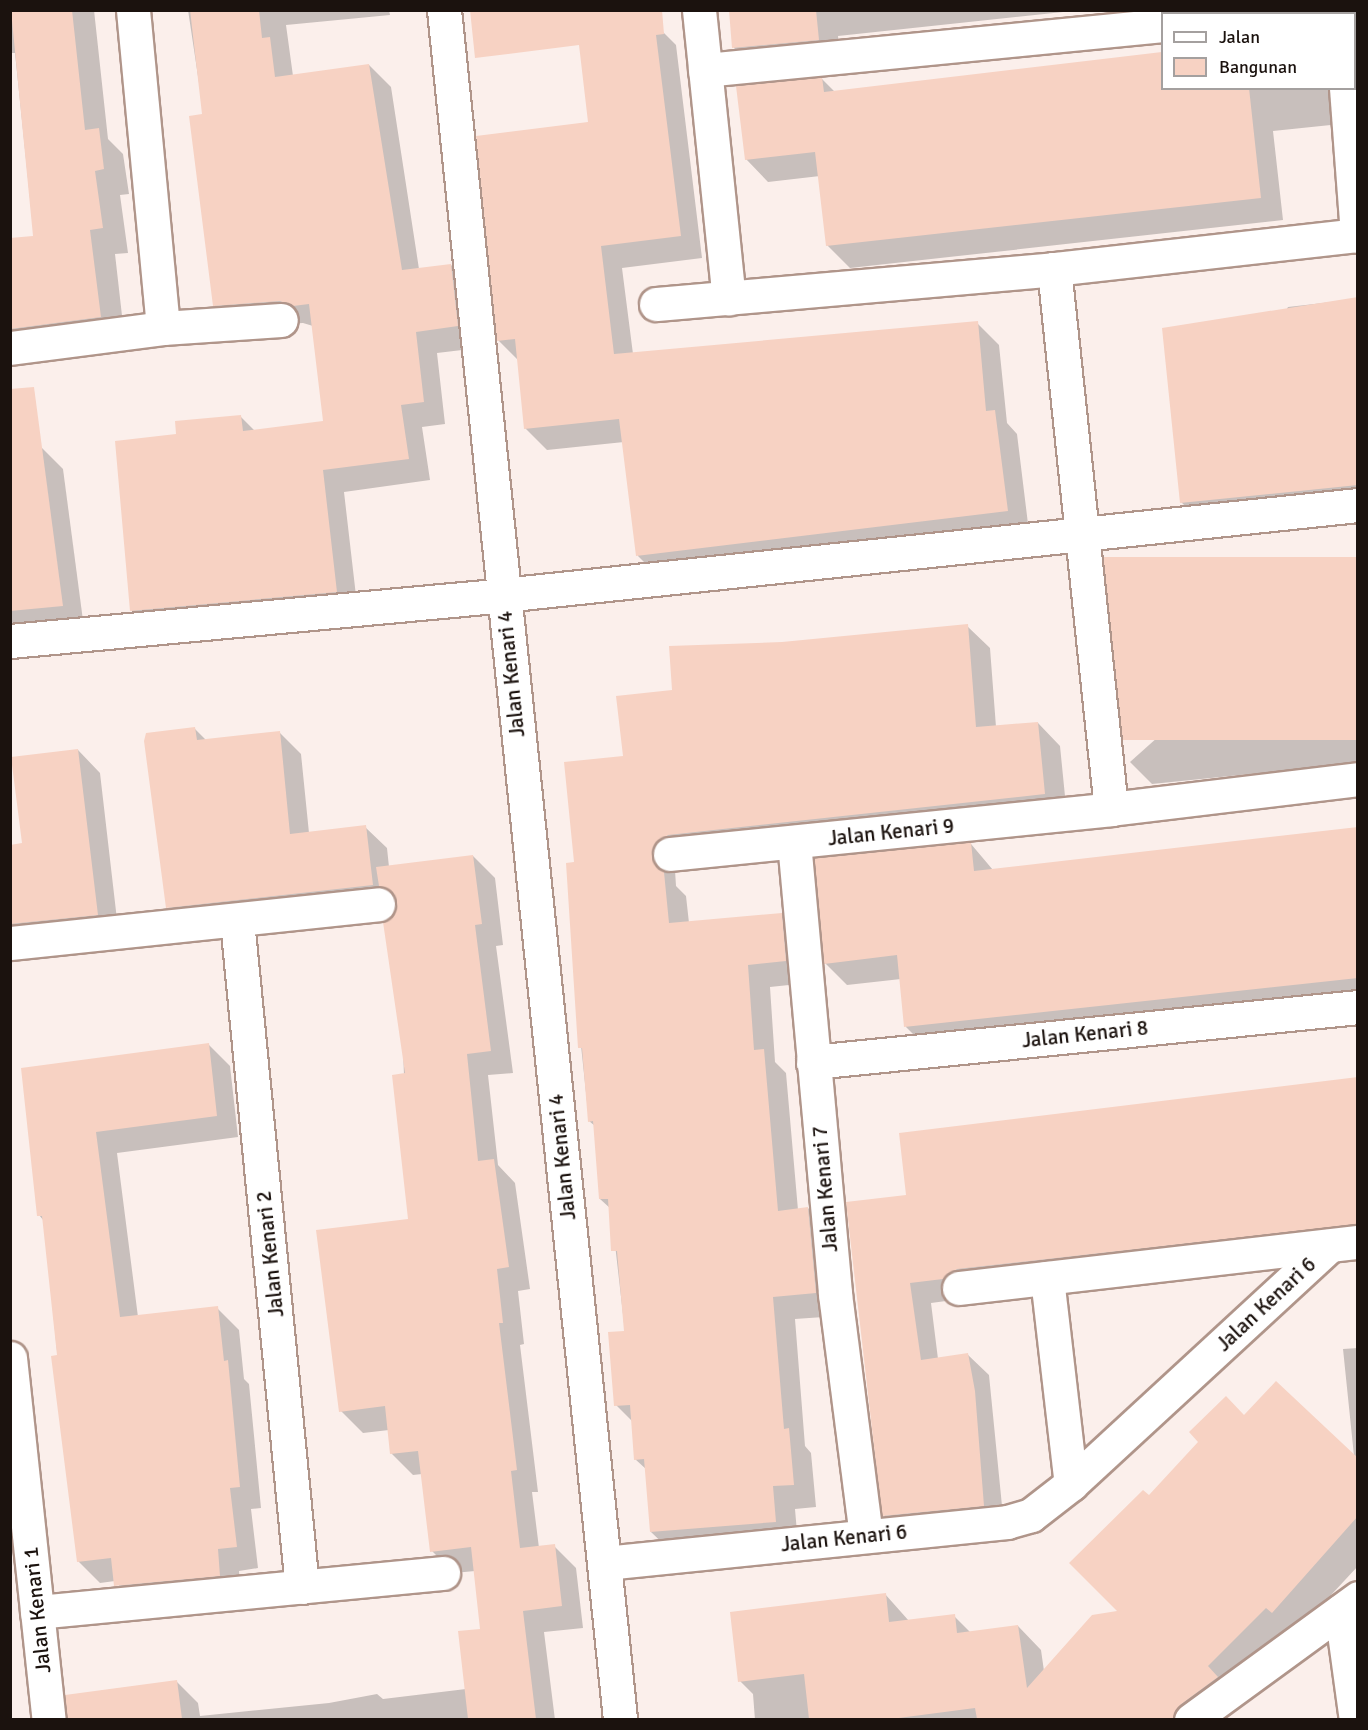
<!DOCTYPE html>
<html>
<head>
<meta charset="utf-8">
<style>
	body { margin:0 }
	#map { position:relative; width:1368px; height:1730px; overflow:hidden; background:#fbefeb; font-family:Signika,sans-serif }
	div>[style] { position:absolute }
	.shadow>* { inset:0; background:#0003 }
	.building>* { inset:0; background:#f7d2c3; transform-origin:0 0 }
	.roads { filter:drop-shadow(2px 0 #b0958a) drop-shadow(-2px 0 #b0958a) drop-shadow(0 2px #b0958a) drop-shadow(0 -2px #b0958a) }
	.minor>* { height:33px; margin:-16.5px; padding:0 16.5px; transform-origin:16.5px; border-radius:16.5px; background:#fff }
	span { translate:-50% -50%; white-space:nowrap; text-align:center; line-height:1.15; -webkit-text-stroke:4.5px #fff; paint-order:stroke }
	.street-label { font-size:21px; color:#1b120e }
	.frame { position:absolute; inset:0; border:12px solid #1b120e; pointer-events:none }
	.legend { position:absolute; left:1161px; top:12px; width:195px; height:78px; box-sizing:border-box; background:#fff; border:2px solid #a4a09f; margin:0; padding:8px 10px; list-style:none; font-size:18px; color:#1b120e }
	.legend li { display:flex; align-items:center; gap:12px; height:30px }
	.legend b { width:30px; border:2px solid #a4a09f }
</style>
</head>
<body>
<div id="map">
	<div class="shadow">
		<i style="clip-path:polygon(10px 10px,94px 10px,108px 139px,123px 154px,129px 194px,120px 195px,128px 253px,115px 254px,125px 342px,10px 356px,10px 239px,34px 237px,15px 53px,10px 53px)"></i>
		<i style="clip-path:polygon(188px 10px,389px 10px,390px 15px,286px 25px,293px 76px,369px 65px,391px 87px,419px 269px,451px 265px,473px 287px,479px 348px,437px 353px,445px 424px,422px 427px,430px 480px,344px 492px,358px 613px,153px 632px,131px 610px,240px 416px,255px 431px,325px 422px,313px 326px,303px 323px,236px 327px,214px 305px,204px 116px)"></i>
		<i style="clip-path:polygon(730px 10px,1082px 10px,838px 36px,841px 62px,756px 70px,734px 48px)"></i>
		<i style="clip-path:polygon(654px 23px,676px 45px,702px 258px,622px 268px,633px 354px,977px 323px,999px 345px,1007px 423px,1017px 434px,1029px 532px,660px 578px,638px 556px,624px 442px,547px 450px,525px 428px,518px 360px,498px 340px,590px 124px)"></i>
		<i style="clip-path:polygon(1354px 31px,1358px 31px,1358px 97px,1350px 123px,1273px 131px,1283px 220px,850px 268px,827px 245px,820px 176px,768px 182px,746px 159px,822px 79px,836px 93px,1162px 54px,1162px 88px,1354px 88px)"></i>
		<i style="clip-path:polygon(1358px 299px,1358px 509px,1204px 524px,1181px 502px,1288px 307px)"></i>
		<i style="clip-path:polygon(41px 447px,63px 469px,84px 628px,10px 646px,10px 451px)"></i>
		<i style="clip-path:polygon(1358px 558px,1358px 763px,1152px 784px,1130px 762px)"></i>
		<i style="clip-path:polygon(967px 626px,990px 648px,996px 727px,1038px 723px,1060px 746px,1067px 816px,675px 870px,676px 886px,686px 896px,689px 923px,781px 915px,804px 937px,808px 983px,770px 987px,775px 1062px,786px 1073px,798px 1210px,808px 1208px,830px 1231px,838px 1316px,795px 1319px,805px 1446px,811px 1453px,816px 1507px,795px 1509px,798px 1544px,674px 1554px,651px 1532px,647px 1470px,635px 1459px,633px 1422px,616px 1405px,625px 1332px,611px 1209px,600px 1199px,595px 1126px,589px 1121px,575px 989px,576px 863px,625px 758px,674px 691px,782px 644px)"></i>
		<i style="clip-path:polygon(195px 729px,206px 740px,279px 732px,301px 754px,309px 833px,365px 827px,387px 848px,389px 867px,473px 856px,495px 878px,503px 945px,496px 946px,513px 1073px,488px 1075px,498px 1165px,515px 1183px,530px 1289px,518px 1291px,524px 1344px,520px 1345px,538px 1492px,532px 1492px,539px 1548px,554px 1546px,576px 1568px,583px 1628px,544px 1632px,555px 1720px,104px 1720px,100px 1691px,176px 1681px,198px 1703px,200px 1716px,329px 1703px,377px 1694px,383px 1699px,466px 1689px,481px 1630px,475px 1571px,454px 1573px,432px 1551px,422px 1474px,413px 1475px,391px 1453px,389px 1430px,363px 1433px,341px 1411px,409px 1220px,398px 903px,393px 898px,394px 906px,189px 928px,168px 907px)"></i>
		<i style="clip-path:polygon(78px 750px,100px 773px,119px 937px,10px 940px,10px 846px,23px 845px)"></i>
		<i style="clip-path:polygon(1358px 829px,1358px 1002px,928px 1049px,906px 1027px,901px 979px,847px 985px,825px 963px,971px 844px,993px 870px)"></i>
		<i style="clip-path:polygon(208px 1044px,230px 1066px,238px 1137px,117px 1153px,138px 1317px,217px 1308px,239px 1330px,244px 1379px,249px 1384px,261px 1508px,251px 1509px,258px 1568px,239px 1571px,241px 1597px,138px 1607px,115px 1581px,100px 1583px,78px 1561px,44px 1221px,39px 1215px,22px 1069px)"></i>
		<i style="clip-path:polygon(1358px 1080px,1358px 1246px,931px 1303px,938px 1359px,967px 1354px,989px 1375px,1004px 1526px,905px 1536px,884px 1515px,908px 1196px)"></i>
		<i style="clip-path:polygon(1358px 1348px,1358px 1566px,1215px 1720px,755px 1720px,753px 1694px,740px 1681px,885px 1594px,909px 1621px,954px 1616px,971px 1633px,1018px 1626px,1041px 1650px,1044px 1671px,1120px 1613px,1149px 1498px,1244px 1417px,1354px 1456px,1343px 1349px)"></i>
	</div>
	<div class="building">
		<i style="clip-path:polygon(11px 10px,72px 10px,85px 130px,99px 128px,104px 169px,95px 171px,103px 228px,90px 230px,101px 317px,10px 329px,10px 238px,33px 236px)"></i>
		<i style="clip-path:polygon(190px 10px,259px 10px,262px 38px,270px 37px,275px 77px,369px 64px,402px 270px,451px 264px,458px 326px,416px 332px,424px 402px,401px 405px,409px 459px,323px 470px,337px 592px,130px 611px,115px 441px,176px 434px,175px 421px,241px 415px,243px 431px,323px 421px,309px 304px,293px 306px,280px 301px,213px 306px,189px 116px,202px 114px)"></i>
		<i style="clip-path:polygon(470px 10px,662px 10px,664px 34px,656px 35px,681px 236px,601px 246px,614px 354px,978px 321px,986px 411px,995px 410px,1008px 511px,636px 556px,619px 419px,524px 429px,515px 339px,497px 341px,476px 136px,588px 122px,579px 45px,475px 58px)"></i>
		<i style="clip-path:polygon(729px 10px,816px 10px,819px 40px,732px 48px)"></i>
		<i style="clip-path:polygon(1162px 52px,1162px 88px,1249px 88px,1261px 198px,826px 246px,815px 152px,745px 160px,736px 86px,822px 77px,824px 92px)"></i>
		<i style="clip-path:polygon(1358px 297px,1358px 485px,1180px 503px,1162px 328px)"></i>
		<i style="clip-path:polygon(34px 387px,63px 606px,10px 611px,10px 389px)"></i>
		<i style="left:1358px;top:557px;width:183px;height:254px;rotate:90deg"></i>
		<i style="clip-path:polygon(968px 624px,976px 727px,1038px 722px,1045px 794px,668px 835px,653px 847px,655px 864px,664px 872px,669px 923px,782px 913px,786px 961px,748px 965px,754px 1050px,764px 1049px,778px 1211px,808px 1207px,816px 1293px,773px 1297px,784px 1429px,789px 1428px,794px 1485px,773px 1486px,776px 1522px,650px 1532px,644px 1459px,634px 1460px,630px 1405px,614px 1406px,608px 1332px,624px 1331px,617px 1251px,611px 1251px,608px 1199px,599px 1199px,593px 1121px,588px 1122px,582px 1048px,578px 1048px,566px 863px,574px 862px,564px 762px,623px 756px,616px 696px,672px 690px,669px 646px,782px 642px)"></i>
		<i style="clip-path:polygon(195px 727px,197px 740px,280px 731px,290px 834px,366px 825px,373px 885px,166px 908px,144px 741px,146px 733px)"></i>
		<i style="clip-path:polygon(78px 749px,98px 915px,10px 924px,10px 845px,22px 843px,11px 757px)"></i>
		<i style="clip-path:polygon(1358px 827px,1358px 978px,904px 1027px,897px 955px,824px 964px,814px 858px,971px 842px,974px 871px)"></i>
		<i style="clip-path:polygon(473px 855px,482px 924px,475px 925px,491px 1051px,467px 1054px,478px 1161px,494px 1159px,509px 1267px,497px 1269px,503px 1323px,499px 1323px,517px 1470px,511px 1471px,520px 1548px,555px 1544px,562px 1606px,523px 1611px,536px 1719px,468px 1719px,458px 1631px,480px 1629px,471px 1547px,430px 1552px,418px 1451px,390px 1454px,385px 1406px,339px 1412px,316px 1230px,408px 1219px,392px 1075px,405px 1073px,383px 922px,395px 912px,397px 903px,393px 893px,379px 886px,376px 867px)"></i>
		<i style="clip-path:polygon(209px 1043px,217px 1116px,96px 1132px,120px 1317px,218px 1306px,224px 1361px,228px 1360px,240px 1487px,230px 1488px,237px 1547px,218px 1549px,220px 1576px,114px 1586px,111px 1558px,77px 1562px,51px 1356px,57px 1355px,42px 1216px,37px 1216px,21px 1068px)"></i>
		<i style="clip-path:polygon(1358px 1077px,1358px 1224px,957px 1269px,943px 1279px,910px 1283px,921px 1360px,968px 1353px,975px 1391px,984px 1506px,882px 1516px,846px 1202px,906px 1195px,899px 1133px)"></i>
		<i style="clip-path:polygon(1276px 1381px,1358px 1458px,1358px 1516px,1272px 1613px,1266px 1608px,1208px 1666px,1218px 1677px,1180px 1705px,1173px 1719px,977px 1719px,975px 1708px,891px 1719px,809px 1719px,804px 1674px,738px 1682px,730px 1612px,886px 1593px,889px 1622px,955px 1614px,957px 1633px,1018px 1625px,1027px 1688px,1092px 1615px,1117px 1611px,1069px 1563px,1143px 1490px,1149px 1495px,1198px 1442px,1189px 1432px,1226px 1396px,1244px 1415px)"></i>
		<i style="clip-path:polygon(177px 1680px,182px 1719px,67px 1719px,65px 1695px)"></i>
	</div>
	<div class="roads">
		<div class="minor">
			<i style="left:133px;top:10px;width:319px;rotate:84.6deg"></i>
			<i style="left:444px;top:10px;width:1719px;rotate:84.12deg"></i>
			<i style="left:699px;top:10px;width:290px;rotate:84.1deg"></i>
			<i style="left:1340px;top:10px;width:4px;rotate:76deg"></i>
			<i style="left:1280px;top:14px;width:30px;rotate:-8deg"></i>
			<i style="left:705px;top:70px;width:459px;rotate:-5.6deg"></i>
			<i style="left:1346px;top:88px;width:148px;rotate:85.7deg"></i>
			<i style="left:1054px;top:269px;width:543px;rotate:83.97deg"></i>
			<i style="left:656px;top:304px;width:400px;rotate:-5deg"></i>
			<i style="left:1054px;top:269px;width:306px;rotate:-6.4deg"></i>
			<i style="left:10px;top:348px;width:154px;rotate:-7.4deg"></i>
			<i style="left:163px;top:328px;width:118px;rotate:-3.9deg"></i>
			<i style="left:10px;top:641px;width:495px;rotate:-5.3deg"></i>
			<i style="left:503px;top:595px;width:860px;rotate:-6.01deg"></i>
			<i style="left:794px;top:842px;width:454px;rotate:84.8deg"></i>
			<i style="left:835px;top:1294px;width:243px;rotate:82.7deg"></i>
			<i style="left:670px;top:854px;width:443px;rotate:-5.8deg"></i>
			<i style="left:1111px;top:809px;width:249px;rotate:-6.9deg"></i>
			<i style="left:237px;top:921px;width:669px;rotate:84.43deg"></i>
			<i style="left:10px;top:943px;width:370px;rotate:-6deg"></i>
			<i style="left:813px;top:1062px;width:548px;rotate:-5.76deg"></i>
			<i style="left:1047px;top:1278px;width:207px;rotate:83.4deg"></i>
			<i style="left:959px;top:1288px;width:402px;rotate:-6.6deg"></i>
			<i style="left:10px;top:1358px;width:364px;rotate:83.9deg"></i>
			<i style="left:605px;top:1563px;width:404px;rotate:-5.8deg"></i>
			<i style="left:1007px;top:1522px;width:25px;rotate:-16deg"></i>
			<i style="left:1031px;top:1515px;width:51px;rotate:-37.8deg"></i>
			<i style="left:1071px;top:1484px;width:351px;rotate:-42.7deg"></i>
			<i style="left:1341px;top:1611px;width:110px;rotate:82.2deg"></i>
			<i style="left:37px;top:1612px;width:408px;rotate:-5.5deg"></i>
			<i style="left:1191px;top:1720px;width:207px;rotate:-36.1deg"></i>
		</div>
	</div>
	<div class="street-label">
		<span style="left:511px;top:674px;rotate:-96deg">Jalan Kenari 4</span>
		<span style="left:891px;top:832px;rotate:-6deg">Jalan Kenari 9</span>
		<span style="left:1085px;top:1034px;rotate:-6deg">Jalan Kenari 8</span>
		<span style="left:562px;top:1157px;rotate:-96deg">Jalan Kenari 4</span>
		<span style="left:825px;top:1189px;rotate:-95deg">Jalan Kenari 7</span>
		<span style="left:270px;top:1254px;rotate:-96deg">Jalan Kenari 2</span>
		<span style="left:1266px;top:1304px;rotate:-43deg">Jalan Kenari 6</span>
		<span style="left:844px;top:1538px;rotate:-6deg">Jalan Kenari 6</span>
		<span style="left:37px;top:1610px;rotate:-96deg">Jalan Kenari 1</span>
	</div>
	<div class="frame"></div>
	<ul class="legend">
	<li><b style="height:8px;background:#fff"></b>Jalan</li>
	<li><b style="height:16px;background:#f7d2c3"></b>Bangunan</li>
	</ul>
</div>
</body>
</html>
